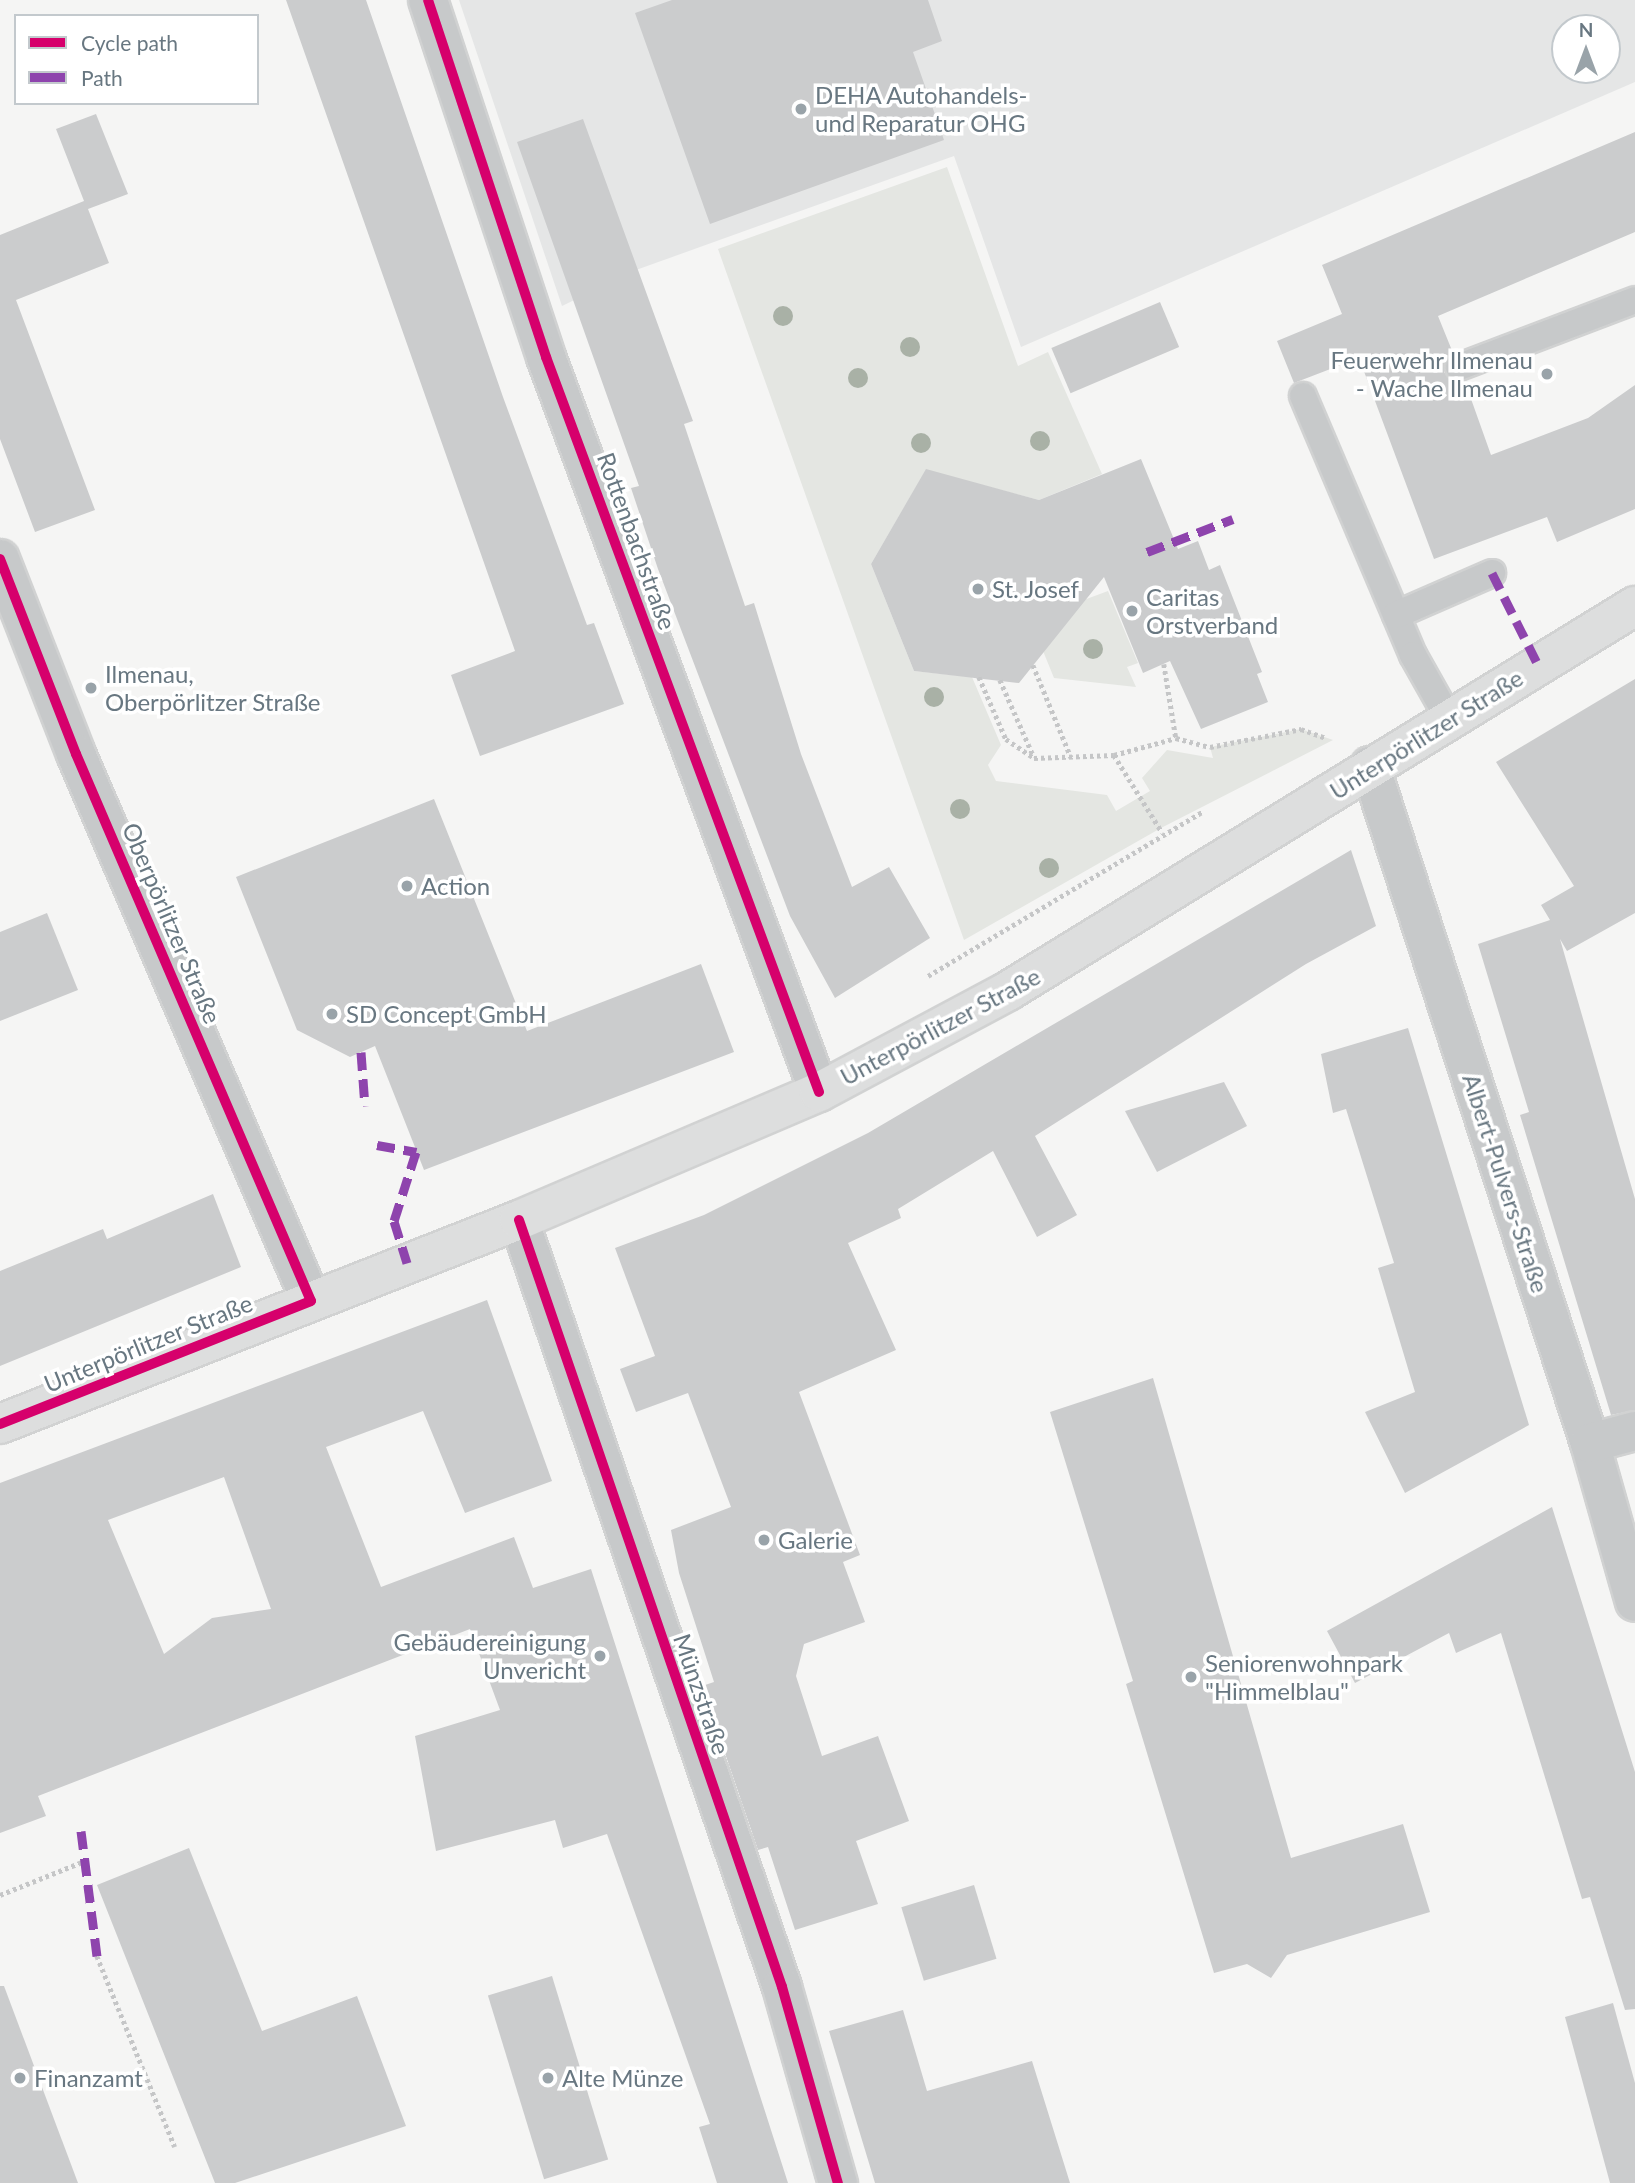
<!DOCTYPE html>
<html>
<head>
<meta charset="utf-8">
<style>
	body { margin:0 }
	#map { position:relative; width:1635px; height:2183px; overflow:hidden; background:#f5f5f4; font-family:Lato,sans-serif }
	div>[style] { position:absolute }
	.built>* { inset:0; background:#e5e6e6 }
	.green>* { inset:0; background:#e4e6e2 }
	.building>* { inset:0; background:#cbcccd; transform-origin:0 0 }
	.path>* { height:4.5px; margin-top:-2.25px; transform-origin:0; background:repeating-linear-gradient(90deg,#c5c6c7 0 3.5px,transparent 0 7px) }
	.roads { filter:drop-shadow(2px 0 #d1d2d2) drop-shadow(-2px 0 #d1d2d2) drop-shadow(0 2px #d1d2d2) drop-shadow(0 -2px #d1d2d2) }
	.service>* { height:26px; margin:-13px; padding:0 13px; transform-origin:13px; border-radius:13px; background:#c7c9ca }
	.minor>* { height:38px; margin:-19px; padding:0 19px; transform-origin:19px; border-radius:19px; background:#c7c9ca }
	.tertiary>* { height:38px; margin:-19px; padding:0 19px; transform-origin:19px; border-radius:19px; background:#c7c9ca }
	.secondary>* { height:38px; margin:-19px; padding:0 19px; transform-origin:19px; border-radius:19px; background:#dddede }
	.quiet>* { height:9px; margin-top:-4.5px; transform-origin:0; background:repeating-linear-gradient(90deg,#8e44ad 0 18px,transparent 0 27px) }
	.cycleway>* { height:10px; margin:-5px; padding:0 5px; transform-origin:5px; border-radius:5px; background:#d6006c }
	.trees>* { width:20px; height:20px; margin:-10px; border-radius:50%; background:#a9b1a6 }
	.dots>* { width:19px; height:19px; translate:-50% -50%; box-sizing:border-box; border:4px solid #fff; border-radius:50% }
	span { translate:-50% -50%; white-space:nowrap; text-align:center; line-height:1.15; -webkit-text-stroke:7px #fff; paint-order:stroke }
	.poi-label { font-size:24px; color:#687781 }
	.left { translate:0 -50%; text-align:left }
	.right { translate:-100% -50%; text-align:right }
	.street-label { font-size:24px; color:#687781 }
	.legend { position:absolute; left:14px; top:14px; width:245px; height:91px; box-sizing:border-box; background:#fff; border:2px solid #c3c9cd; margin:0; padding:9px 12px; list-style:none; font-size:21px; color:#687781 }
	.legend li { display:flex; align-items:center; gap:14px; height:35px }
	.legend b { width:35px; border:2px solid #c3c9cd }
	.north { position:absolute; left:1551px; top:14px; width:70px; height:70px; box-sizing:border-box; background:#fff; border:2px solid #c3c9cd; border-radius:50%; rotate:0deg; font-size:19px; font-weight:700; line-height:28px; text-align:center; color:#687781 }
	.north::after { content:''; display:block; margin:auto; width:24px; height:32px; background:#99a3a9; clip-path:polygon(50% 0,100% 100%,50% 72%,0 100%) }
</style>
</head>
<body>
<div id="map">
	<div class="built">
		<i style="clip-path:polygon(evenodd,459px 0,1635px 0,1635px 82px,1021px 347px,954px 156px,636px 270px,562px 306px,459px 0,1565px 28px,1607px 28px,1607px 70px,1565px 70px,1565px 28px)"></i>
	</div>
	<div class="green">
		<i style="clip-path:polygon(947px 167px,1018px 366px,1048px 352px,1102px 474px,1039px 500px,926px 470px,871px 564px,914px 671px,972px 677px,1001px 745px,988px 765px,996px 781px,1107px 795px,1116px 811px,1150px 791px,1142px 778px,1167px 750px,1213px 758px,1210px 747px,1301px 729px,1333px 740px,1161px 828px,964px 940px,718px 249px)"></i>
		<i style="clip-path:polygon(1108px 591px,1138px 663px,1127px 667px,1136px 687px,1054px 678px,1043px 651px,1081px 601px)"></i>
	</div>
	<div class="building">
		<i style="clip-path:polygon(286px 0,366px 0,503px 397px,587px 625px,594px 623px,624px 704px,480px 756px,451px 675px,515px 651px)"></i>
		<i style="clip-path:polygon(672px 0,928px 0,942px 41px,913px 52px,944px 140px,710px 224px,635px 13px)"></i>
		<i style="clip-path:polygon(96px 114px,128px 194px,88px 209px,109px 263px,16px 300px,95px 510px,35px 532px,0 439px,0 235px,84px 201px,56px 129px)"></i>
		<i style="clip-path:polygon(583px 119px,693px 421px,684px 424px,745px 606px,754px 603px,801px 754px,852px 887px,889px 867px,930px 938px,835px 998px,790px 916px,658px 569px,631px 488px,639px 486px,517px 142px)"></i>
		<i style="clip-path:polygon(1635px 132px,1635px 232px,1438px 316px,1453px 353px,1444px 372px,1450px 380px,1465px 382px,1491px 455px,1588px 418px,1635px 385px,1635px 509px,1557px 542px,1547px 517px,1434px 559px,1359px 358px,1294px 383px,1277px 341px,1342px 314px,1322px 265px)"></i>
		<i style="left:1160px;top:302px;width:49px;height:118px;rotate:67deg"></i>
		<i style="clip-path:polygon(1141px 459px,1178px 549px,1198px 541px,1209px 570px,1220px 565px,1262px 672px,1257px 674px,1268px 702px,1201px 729px,1170px 661px,1143px 673px,1104px 577px,1019px 683px,914px 671px,871px 564px,926px 469px,1039px 500px)"></i>
		<i style="clip-path:polygon(1635px 679px,1635px 913px,1567px 951px,1560px 939px,1635px 1199px,1635px 1410px,1611px 1415px,1520px 1115px,1529px 1112px,1478px 944px,1550px 920px,1541px 905px,1574px 886px,1496px 762px)"></i>
		<i style="clip-path:polygon(434px 799px,527px 1031px,701px 964px,734px 1052px,424px 1170px,375px 1046px,350px 1057px,297px 1030px,236px 877px)"></i>
		<i style="clip-path:polygon(1351px 850px,1376px 926px,1306px 964px,1035px 1136px,1077px 1215px,1037px 1237px,993px 1151px,898px 1209px,901px 1218px,848px 1243px,896px 1350px,799px 1392px,860px 1555px,843px 1562px,865px 1622px,804px 1644px,796px 1676px,822px 1756px,878px 1736px,909px 1821px,856px 1841px,878px 1904px,795px 1930px,768px 1847px,758px 1850px,702px 1686px,714px 1682px,679px 1573px,671px 1530px,731px 1507px,688px 1393px,636px 1412px,620px 1369px,655px 1356px,615px 1248px,704px 1215px,868px 1133px)"></i>
		<i style="clip-path:polygon(47px 913px,78px 990px,0 1021px,0 932px)"></i>
		<i style="clip-path:polygon(1408px 1028px,1529px 1425px,1405px 1493px,1365px 1412px,1415px 1392px,1378px 1268px,1394px 1263px,1346px 1109px,1333px 1113px,1321px 1054px)"></i>
		<i style="clip-path:polygon(1224px 1082px,1247px 1126px,1157px 1172px,1125px 1111px)"></i>
		<i style="clip-path:polygon(213px 1194px,241px 1267px,0 1366px,0 1271px,103px 1229px,107px 1239px)"></i>
		<i style="clip-path:polygon(evenodd,487px 1300px,552px 1481px,465px 1513px,423px 1411px,326px 1447px,381px 1587px,514px 1537px,533px 1588px,591px 1569px,788px 2183px,717px 2183px,699px 2127px,710px 2124px,607px 1834px,563px 1848px,555px 1820px,436px 1851px,415px 1736px,500px 1710px,470px 1629px,38px 1796px,46px 1816px,0 1833px,0 1483px,487px 1300px,224px 1477px,271px 1609px,212px 1618px,164px 1654px,108px 1520px,224px 1477px)"></i>
		<i style="clip-path:polygon(1153px 1378px,1291px 1858px,1403px 1824px,1430px 1912px,1287px 1955px,1271px 1978px,1247px 1964px,1214px 1973px,1126px 1684px,1133px 1681px,1050px 1412px)"></i>
		<i style="clip-path:polygon(1552px 1507px,1635px 1772px,1635px 2009px,1625px 2010px,1590px 1897px,1582px 1899px,1501px 1633px,1456px 1653px,1449px 1633px,1355px 1683px,1327px 1631px)"></i>
		<i style="clip-path:polygon(189px 1848px,262px 2031px,357px 1996px,406px 2126px,235px 2183px,215px 2183px,97px 1885px)"></i>
		<i style="left:974px;top:1885px;width:77px;height:76px;rotate:73deg"></i>
		<i style="left:552px;top:1976px;width:192px;height:67px;rotate:73deg"></i>
		<i style="clip-path:polygon(0 1986px,4px 1986px,78px 2183px,0 2183px)"></i>
		<i style="clip-path:polygon(1613px 2003px,1635px 2083px,1635px 2183px,1610px 2183px,1565px 2017px)"></i>
		<i style="clip-path:polygon(903px 2010px,927px 2091px,1032px 2061px,1070px 2183px,875px 2183px,829px 2031px)"></i>
	</div>
	<div class="path">
		<i style="left:1164px;top:664px;width:75px;rotate:80.8deg"></i>
		<i style="left:1033px;top:665px;width:100px;rotate:67.6deg"></i>
		<i style="left:979px;top:677px;width:68px;rotate:66.5deg"></i>
		<i style="left:1006px;top:739px;width:34px;rotate:34deg"></i>
		<i style="left:1034px;top:758px;width:80px;rotate:-2.1deg"></i>
		<i style="left:1114px;top:755px;width:91px;rotate:58.1deg"></i>
		<i style="left:1000px;top:680px;width:84px;rotate:66.2deg"></i>
		<i style="left:1114px;top:755px;width:64px;rotate:-15.3deg"></i>
		<i style="left:1176px;top:738px;width:35px;rotate:15deg"></i>
		<i style="left:1210px;top:747px;width:93px;rotate:-11.2deg"></i>
		<i style="left:1301px;top:729px;width:27px;rotate:20deg"></i>
		<i style="left:928px;top:976px;width:319px;rotate:-30.9deg"></i>
		<i style="left:0;top:1895px;width:88px;rotate:-21.9deg"></i>
		<i style="left:97px;top:1956px;width:206px;rotate:67.8deg"></i>
	</div>
	<div class="roads">
		<div class="service">
			<i style="left:1459px;top:367px;width:188px;rotate:-20.8deg"></i>
			<i style="left:1303px;top:396px;width:281px;rotate:67deg"></i>
			<i style="left:1413px;top:655px;width:73px;rotate:60.6deg"></i>
			<i style="left:1396px;top:615px;width:105px;rotate:-23.6deg"></i>
		</div>
		<div class="minor">
			<i style="left:428px;top:0;width:376px;rotate:71.7deg"></i>
			<i style="left:546px;top:357px;width:784px;rotate:69.62deg"></i>
			<i style="left:1370px;top:766px;width:712px;rotate:72deg"></i>
			<i style="left:1590px;top:1443px;width:165px;rotate:74.2deg"></i>
			<i style="left:519px;top:1220px;width:811px;rotate:71.07deg"></i>
			<i style="left:782px;top:1987px;width:204px;rotate:74.1deg"></i>
			<i style="left:1590px;top:1443px;width:47px;rotate:-14.9deg"></i>
		</div>
		<div class="tertiary">
			<i style="left:0;top:559px;width:209px;rotate:68.7deg"></i>
			<i style="left:76px;top:754px;width:595px;rotate:66.75deg"></i>
		</div>
		<div class="secondary">
			<i style="left:0;top:1424px;width:558px;rotate:-21.46deg"></i>
			<i style="left:519px;top:1220px;width:326px;rotate:-23.1deg"></i>
			<i style="left:819px;top:1092px;width:214px;rotate:-28.1deg"></i>
			<i style="left:1008px;top:991px;width:736px;rotate:-31.55deg"></i>
		</div>
	</div>
	<div class="quiet">
		<i style="left:1147px;top:552px;width:92px;rotate:-21deg"></i>
		<i style="left:1492px;top:573px;width:103px;rotate:63.4deg"></i>
		<i style="left:361px;top:1052px;width:54px;rotate:85.8deg"></i>
		<i style="left:377px;top:1145px;width:40px;rotate:10deg"></i>
		<i style="left:416px;top:1152px;width:72px;rotate:107.7deg"></i>
		<i style="left:394px;top:1221px;width:44px;rotate:72.8deg"></i>
		<i style="left:81px;top:1831px;width:126px;rotate:82.7deg"></i>
	</div>
	<div class="cycleway">
		<i style="left:428px;top:0;width:376px;rotate:71.7deg"></i>
		<i style="left:546px;top:357px;width:784px;rotate:69.62deg"></i>
		<i style="left:0;top:559px;width:209px;rotate:68.7deg"></i>
		<i style="left:76px;top:754px;width:595px;rotate:66.75deg"></i>
		<i style="left:311px;top:1301px;width:334px;rotate:158.4deg"></i>
		<i style="left:519px;top:1220px;width:811px;rotate:71.07deg"></i>
		<i style="left:782px;top:1987px;width:204px;rotate:74.1deg"></i>
	</div>
	<div class="trees">
		<i style="left:783px;top:316px"></i>
		<i style="left:910px;top:347px"></i>
		<i style="left:858px;top:378px"></i>
		<i style="left:1040px;top:441px"></i>
		<i style="left:921px;top:443px"></i>
		<i style="left:1093px;top:649px"></i>
		<i style="left:934px;top:697px"></i>
		<i style="left:960px;top:809px"></i>
		<i style="left:1049px;top:868px"></i>
	</div>
	<div class="dots">
		<i style="left:801px;top:109px;background:#99a3a9"></i>
		<i style="left:1547px;top:374px;background:#99a3a9"></i>
		<i style="left:978px;top:589px;background:#99a3a9"></i>
		<i style="left:1132px;top:611px;background:#99a3a9"></i>
		<i style="left:91px;top:688px;background:#99a3a9"></i>
		<i style="left:407px;top:886px;background:#99a3a9"></i>
		<i style="left:332px;top:1014px;background:#99a3a9"></i>
		<i style="left:764px;top:1540px;background:#99a3a9"></i>
		<i style="left:600px;top:1656px;background:#99a3a9"></i>
		<i style="left:1191px;top:1677px;background:#99a3a9"></i>
		<i style="left:20px;top:2078px;background:#99a3a9"></i>
		<i style="left:548px;top:2078px;background:#99a3a9"></i>
	</div>
	<div class="poi-label">
		<span class="left" style="left:815px;top:109px">DEHA Autohandels-<br>und Reparatur OHG</span>
		<span class="right" style="left:1533px;top:374px">Feuerwehr Ilmenau<br>- Wache Ilmenau</span>
		<span class="left" style="left:992px;top:589px">St. Josef</span>
		<span class="left" style="left:1146px;top:611px">Caritas<br>Orstverband</span>
		<span class="left" style="left:105px;top:688px">Ilmenau,<br>Oberpörlitzer Straße</span>
		<span class="left" style="left:421px;top:886px">Action</span>
		<span class="left" style="left:346px;top:1014px">SD Concept GmbH</span>
		<span class="left" style="left:778px;top:1540px">Galerie</span>
		<span class="right" style="left:586px;top:1656px">Gebäudereinigung<br>Unvericht</span>
		<span class="left" style="left:1205px;top:1677px">Seniorenwohnpark<br>"Himmelblau"</span>
		<span class="left" style="left:34px;top:2078px">Finanzamt</span>
		<span class="left" style="left:562px;top:2078px">Alte Münze</span>
	</div>
	<div class="street-label">
		<span style="left:637px;top:541px;rotate:70deg">Rottenbachstraße</span>
		<span style="left:1426px;top:734px;rotate:-32deg">Unterpörlitzer Straße</span>
		<span style="left:172px;top:923px;rotate:67deg">Oberpörlitzer Straße</span>
		<span style="left:940px;top:1026px;rotate:-28deg">Unterpörlitzer Straße</span>
		<span style="left:1506px;top:1183px;rotate:72deg">Albert-Pulvers-Straße</span>
		<span style="left:148px;top:1343px;rotate:-22deg">Unterpörlitzer Straße</span>
		<span style="left:702px;top:1694px;rotate:71deg">Münzstraße</span>
	</div>
	<ul class="legend">
	<li><b style="height:9px;background:#d6006c"></b>Cycle path</li>
	<li><b style="height:9px;background:#8e44ad"></b>Path</li>
	</ul>
	<div class="north">N</div>
</div>
</body>
</html>
